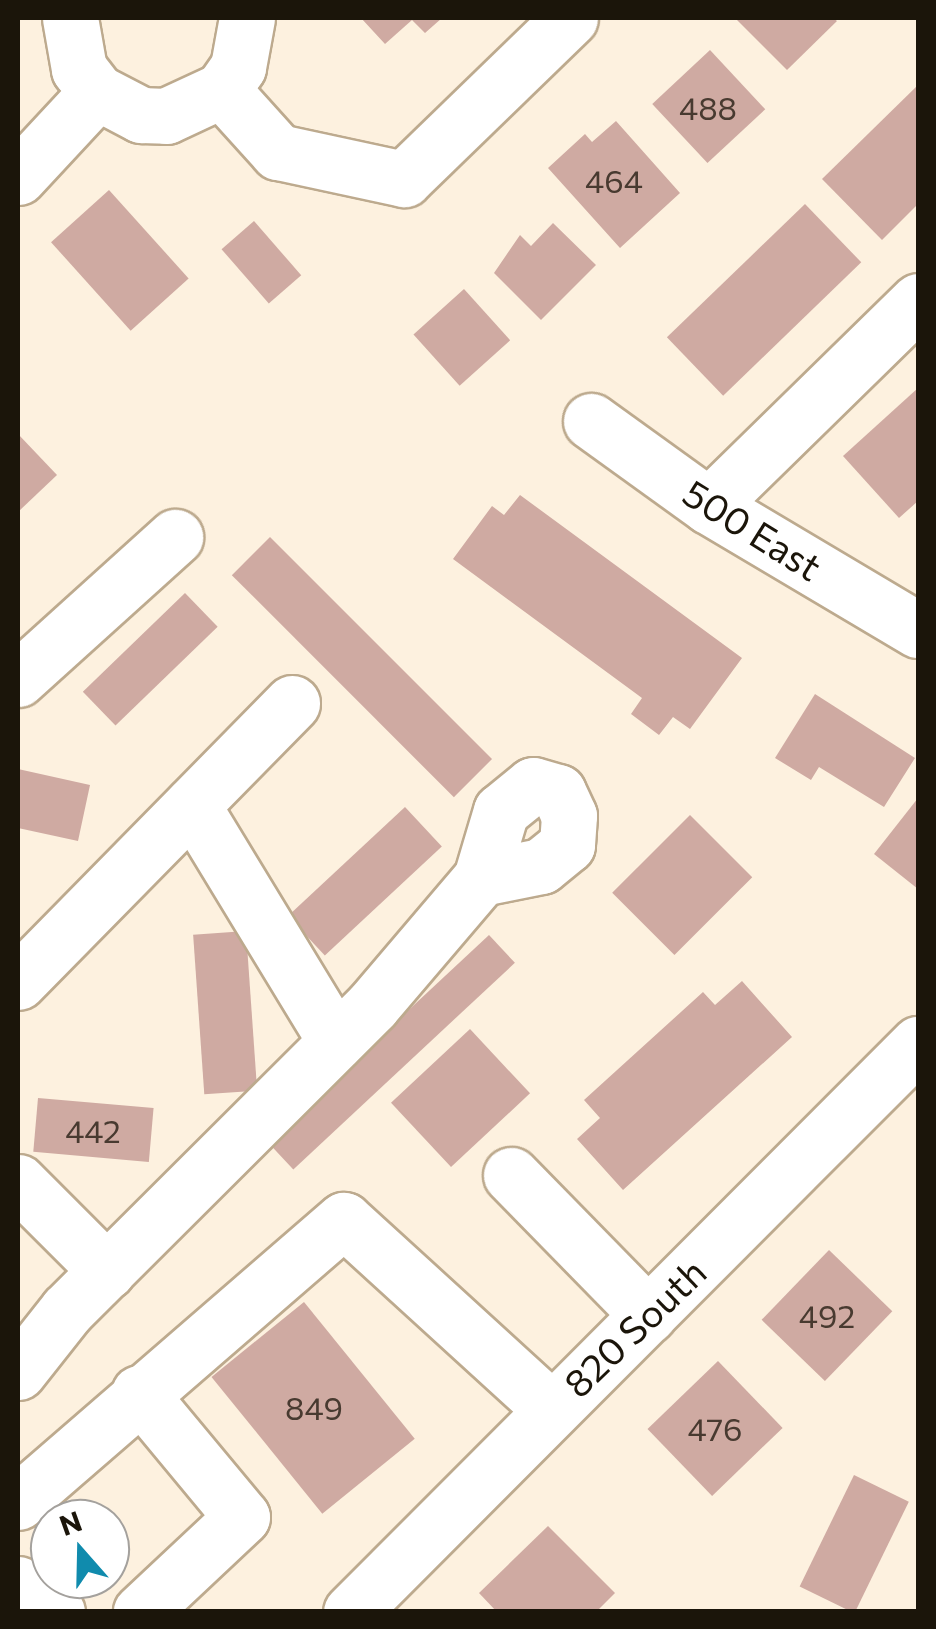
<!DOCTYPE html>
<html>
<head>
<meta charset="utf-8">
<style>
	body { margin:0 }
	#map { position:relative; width:936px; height:1629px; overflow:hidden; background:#fdf1df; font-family:Commissioner,sans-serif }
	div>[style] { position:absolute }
	.building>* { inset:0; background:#cfaaa2; transform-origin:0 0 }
	.roads { filter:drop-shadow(2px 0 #bdaa8e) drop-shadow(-2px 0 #bdaa8e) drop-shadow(0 2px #bdaa8e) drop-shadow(0 -2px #bdaa8e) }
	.minor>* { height:55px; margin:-27.5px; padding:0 27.5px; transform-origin:27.5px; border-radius:27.5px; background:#fff }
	span { translate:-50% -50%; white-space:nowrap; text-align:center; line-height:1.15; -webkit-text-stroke:8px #fff; paint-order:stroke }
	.number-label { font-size:32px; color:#483a30 }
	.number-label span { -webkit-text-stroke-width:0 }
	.street-label { font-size:38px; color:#1b150a }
	.frame { position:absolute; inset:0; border:20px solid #1b150a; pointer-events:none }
	.north { position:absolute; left:30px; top:1499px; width:100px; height:100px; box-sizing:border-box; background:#fff; border:2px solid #a4a19d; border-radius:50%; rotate:340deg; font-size:28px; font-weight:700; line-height:40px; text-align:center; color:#1b150a }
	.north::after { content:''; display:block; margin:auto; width:35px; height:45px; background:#108bad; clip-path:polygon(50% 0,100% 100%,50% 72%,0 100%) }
</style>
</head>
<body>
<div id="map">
	<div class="building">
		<i style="clip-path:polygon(361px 18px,442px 18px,425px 33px,412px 20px,385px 44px)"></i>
		<i style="clip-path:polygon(735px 18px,833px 18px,837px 21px,787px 70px)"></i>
		<i style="left:710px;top:50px;width:81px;height:79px;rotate:47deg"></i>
		<i style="clip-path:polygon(918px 85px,918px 204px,882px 240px,822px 179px)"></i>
		<i style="clip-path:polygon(616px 121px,680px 193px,620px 248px,548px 168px,585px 134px,592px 142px)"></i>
		<i style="left:109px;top:190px;width:119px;height:78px;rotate:48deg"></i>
		<i style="left:805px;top:204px;width:81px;height:192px;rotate:46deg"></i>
		<i style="left:254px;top:221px;width:72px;height:43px;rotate:49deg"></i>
		<i style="clip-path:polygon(553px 223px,596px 265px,541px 320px,494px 273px,520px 235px,531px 246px)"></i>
		<i style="left:464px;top:289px;width:69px;height:68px;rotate:48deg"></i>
		<i style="clip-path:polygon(918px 388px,918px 501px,899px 518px,843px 456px)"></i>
		<i style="clip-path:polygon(18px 434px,57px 475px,18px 512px)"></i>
		<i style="clip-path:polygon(520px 495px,742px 658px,690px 729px,673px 717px,659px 735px,631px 714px,642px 698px,453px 559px,492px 506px,504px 515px)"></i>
		<i style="left:270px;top:537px;width:314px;height:54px;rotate:45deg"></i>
		<i style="left:185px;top:593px;width:47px;height:142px;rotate:46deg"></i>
		<i style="clip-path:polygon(815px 694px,915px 758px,884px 807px,819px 767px,811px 780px,775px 758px)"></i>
		<i style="clip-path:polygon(18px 769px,90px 785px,78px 841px,18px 828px)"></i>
		<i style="clip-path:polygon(918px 798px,918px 889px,874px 854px)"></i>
		<i style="left:405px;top:807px;width:54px;height:160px;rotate:47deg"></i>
		<i style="left:690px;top:815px;width:88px;height:110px;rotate:45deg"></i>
		<i style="left:246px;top:931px;width:160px;height:53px;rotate:86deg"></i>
		<i style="left:489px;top:935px;width:38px;height:303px;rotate:47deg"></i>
		<i style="clip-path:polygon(742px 981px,792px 1037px,623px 1190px,577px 1139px,600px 1118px,584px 1100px,703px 992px,715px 1005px)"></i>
		<i style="left:470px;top:1029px;width:88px;height:108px;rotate:47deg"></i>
		<i style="left:38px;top:1098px;width:116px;height:54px;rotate:5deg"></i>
		<i style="left:829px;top:1250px;width:88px;height:97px;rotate:44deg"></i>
		<i style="left:304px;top:1302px;width:176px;height:119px;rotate:51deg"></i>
		<i style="left:718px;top:1361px;width:93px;height:98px;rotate:46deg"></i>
		<i style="left:854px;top:1475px;width:61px;height:124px;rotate:26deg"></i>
		<i style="clip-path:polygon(548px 1526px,615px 1593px,596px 1612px,497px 1612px,479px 1593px)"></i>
	</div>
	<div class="roads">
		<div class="minor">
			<i style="left:70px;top:18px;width:52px;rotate:80deg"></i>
			<i style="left:79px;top:69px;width:29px;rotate:52deg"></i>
			<i style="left:97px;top:92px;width:50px;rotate:27.6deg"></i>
			<i style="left:141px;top:115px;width:25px;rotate:2deg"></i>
			<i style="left:166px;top:116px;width:62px;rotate:-24.9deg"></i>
			<i style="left:222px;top:90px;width:28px;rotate:-55deg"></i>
			<i style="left:238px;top:67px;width:50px;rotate:-79.6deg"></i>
			<i style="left:222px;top:90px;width:84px;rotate:47.9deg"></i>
			<i style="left:278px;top:152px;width:129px;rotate:12.1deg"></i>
			<i style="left:404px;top:179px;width:231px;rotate:-44.1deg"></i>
			<i style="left:18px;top:177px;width:116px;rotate:-47.1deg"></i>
			<i style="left:591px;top:421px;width:145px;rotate:35.8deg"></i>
			<i style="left:709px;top:506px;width:243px;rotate:30.7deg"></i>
			<i style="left:709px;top:506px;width:293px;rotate:-44.4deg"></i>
			<i style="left:18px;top:679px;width:212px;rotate:-42.1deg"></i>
			<i style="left:192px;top:805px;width:277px;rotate:58.7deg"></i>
			<i style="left:18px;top:982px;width:391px;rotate:-45.5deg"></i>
			<i style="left:511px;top:1175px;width:196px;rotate:45.6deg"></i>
			<i style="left:18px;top:1182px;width:126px;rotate:45deg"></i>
			<i style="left:18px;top:1372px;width:79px;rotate:-51.7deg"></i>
			<i style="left:67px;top:1310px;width:431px;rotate:-44.9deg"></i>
			<i style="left:372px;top:1006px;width:168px;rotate:-49.6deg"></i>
			<i style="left:481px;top:878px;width:70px;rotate:-73.4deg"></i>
			<i style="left:501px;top:811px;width:41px;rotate:-39.1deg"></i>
			<i style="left:533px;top:785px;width:26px;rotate:16deg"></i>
			<i style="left:558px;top:792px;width:26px;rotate:65deg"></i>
			<i style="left:569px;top:816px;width:29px;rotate:94deg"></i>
			<i style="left:567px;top:845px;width:33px;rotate:141deg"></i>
			<i style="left:541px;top:866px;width:61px;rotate:168.7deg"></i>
			<i style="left:139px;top:1393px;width:161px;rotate:50.3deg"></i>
			<i style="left:242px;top:1517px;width:139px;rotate:136.8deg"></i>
			<i style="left:18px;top:1502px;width:431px;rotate:-40.9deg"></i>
			<i style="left:344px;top:1220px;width:280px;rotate:42.4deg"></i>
			<i style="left:18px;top:1584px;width:48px;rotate:35.7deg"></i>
			<i style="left:351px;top:1612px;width:803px;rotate:-45.05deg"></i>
		</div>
	</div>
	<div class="number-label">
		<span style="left:708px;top:107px">488</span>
		<span style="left:614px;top:180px">464</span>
		<span style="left:93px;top:1130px">442</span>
		<span style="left:827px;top:1315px">492</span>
		<span style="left:314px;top:1407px">849</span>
		<span style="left:715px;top:1428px">476</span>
	</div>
	<div class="street-label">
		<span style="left:753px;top:529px;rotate:32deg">500 East</span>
		<span style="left:634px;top:1327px;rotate:-44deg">820 South</span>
	</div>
	<div class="frame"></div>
	<div class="north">N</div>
</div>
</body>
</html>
